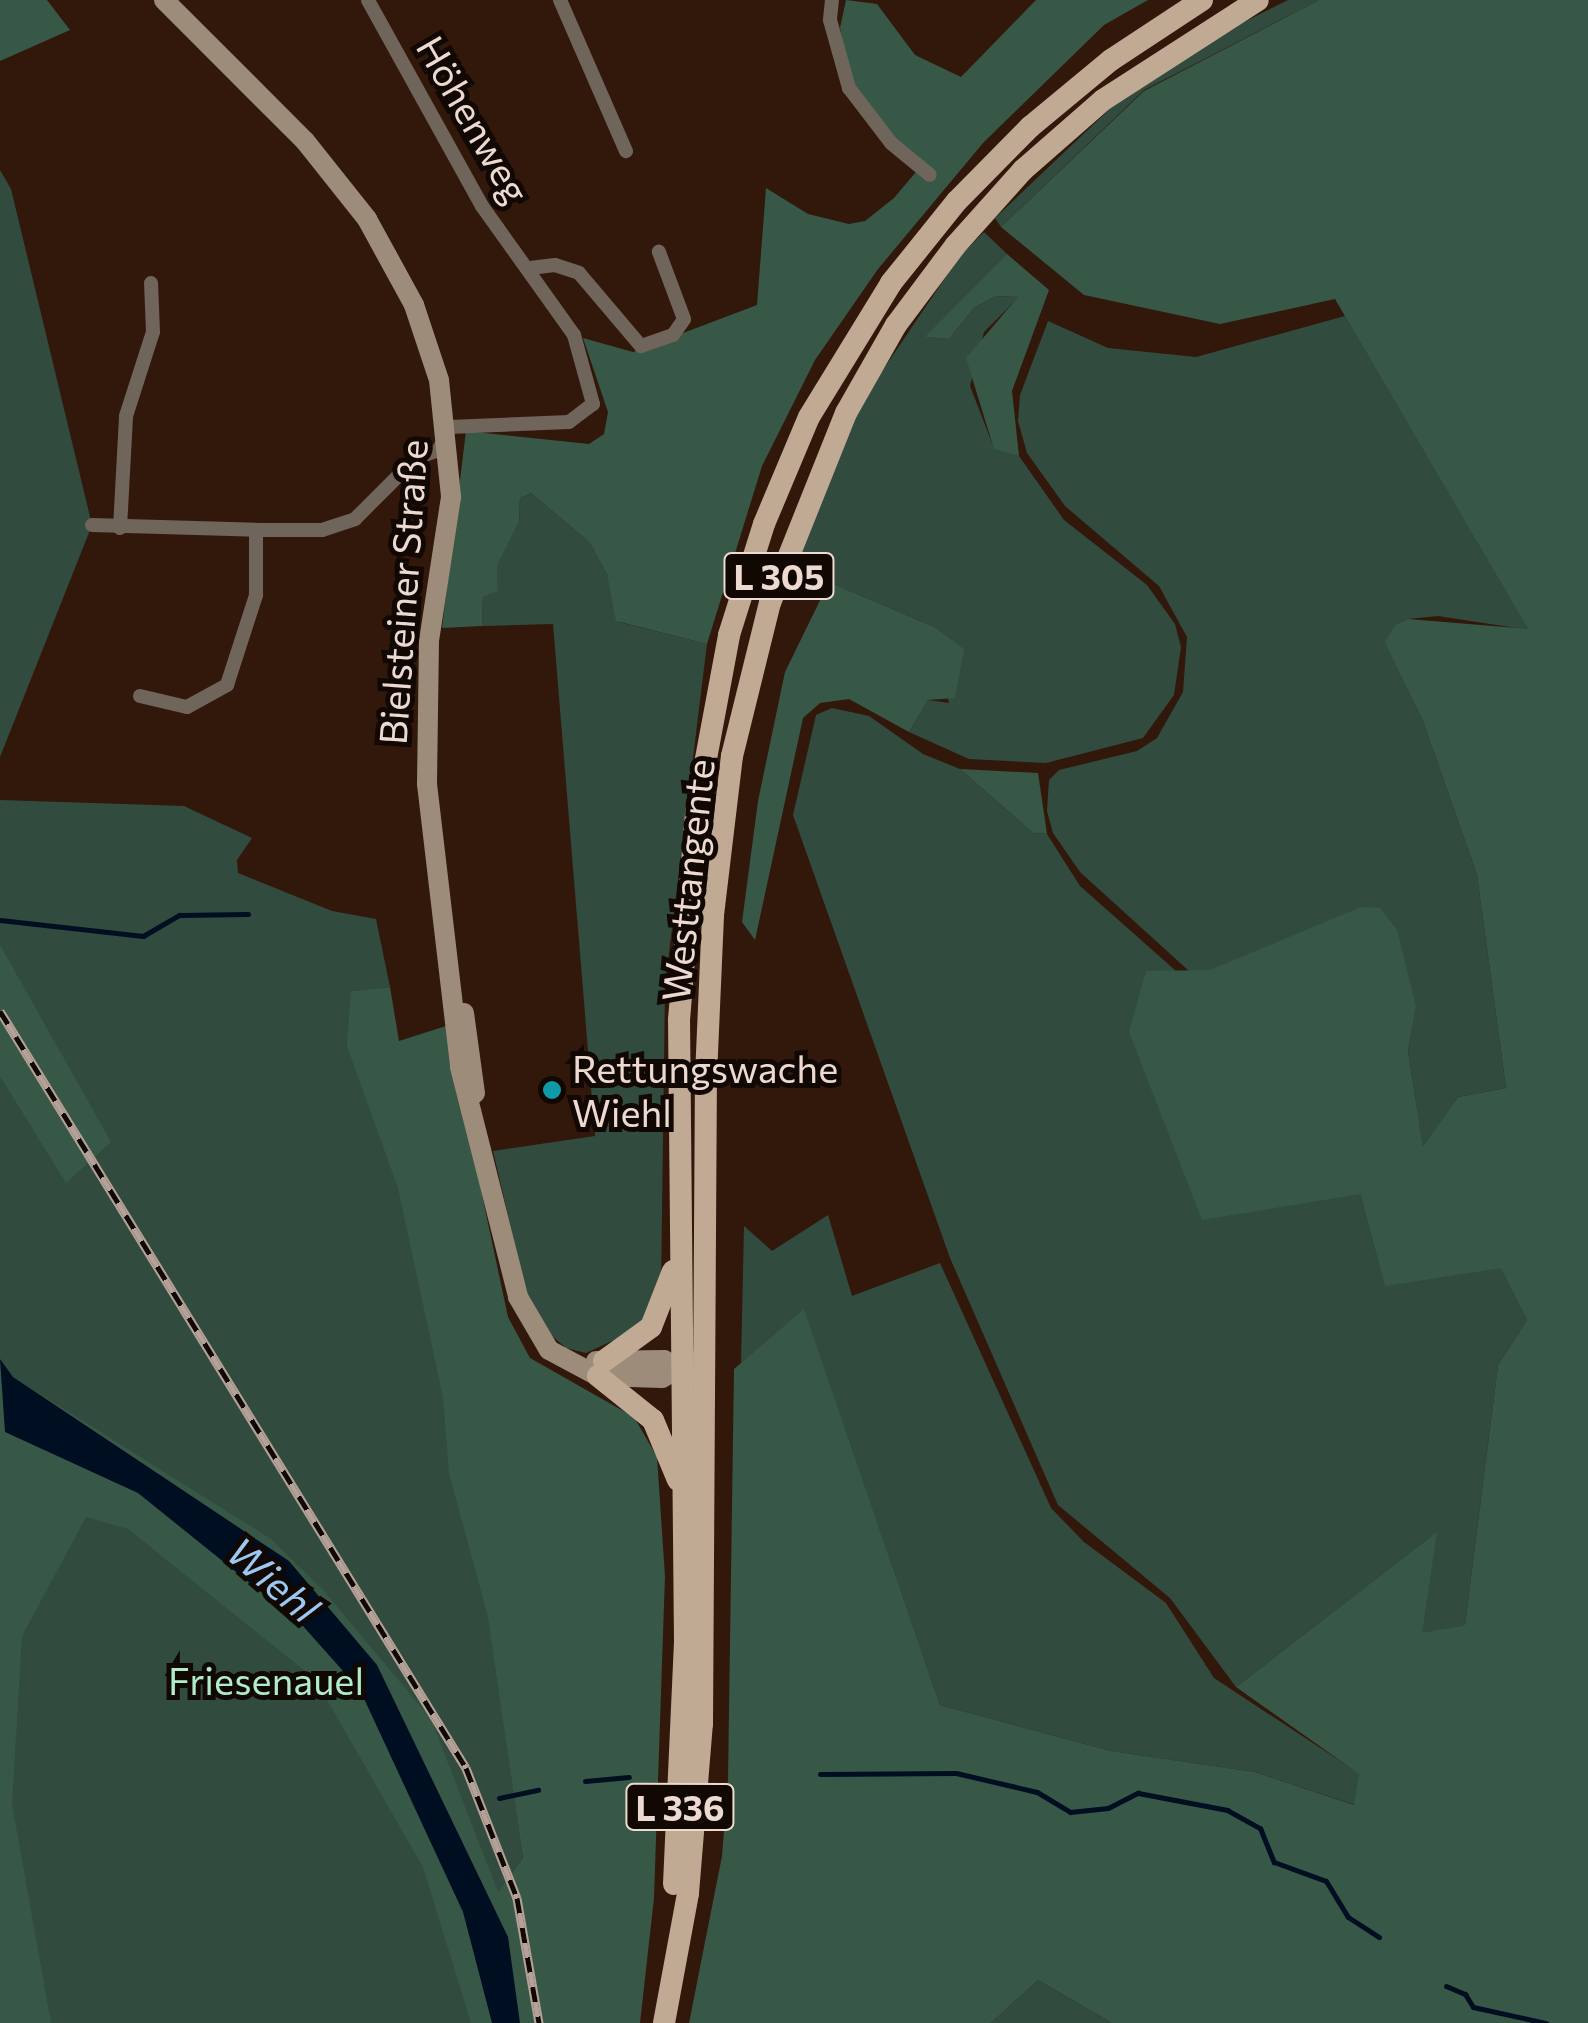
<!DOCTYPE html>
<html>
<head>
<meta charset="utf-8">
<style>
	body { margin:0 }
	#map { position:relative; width:1588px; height:2023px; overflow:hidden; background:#31180b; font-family:Commissioner,sans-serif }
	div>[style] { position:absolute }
	.green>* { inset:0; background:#314c3e }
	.forest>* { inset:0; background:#375847 }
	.water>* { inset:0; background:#000e21 }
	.stream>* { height:5px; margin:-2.5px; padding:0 2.5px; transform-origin:2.5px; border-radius:2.5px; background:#000e21 }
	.street>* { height:14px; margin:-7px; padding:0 7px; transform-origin:7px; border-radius:7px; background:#6f655a }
	.secondary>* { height:20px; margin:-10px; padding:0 10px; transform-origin:10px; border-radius:10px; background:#9d8c7a }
	.primary>* { height:22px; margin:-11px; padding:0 11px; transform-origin:11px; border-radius:11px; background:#c1aa94 }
	.rail>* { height:9px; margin-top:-4.5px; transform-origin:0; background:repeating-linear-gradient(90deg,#110703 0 15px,#b5a197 0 30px); box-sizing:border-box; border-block:2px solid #b5a197 }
	.dots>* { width:28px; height:28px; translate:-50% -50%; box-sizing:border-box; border:5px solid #110703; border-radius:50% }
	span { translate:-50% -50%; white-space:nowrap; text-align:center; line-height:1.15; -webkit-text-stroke:10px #110703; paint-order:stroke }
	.shield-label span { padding:2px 8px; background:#110703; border:2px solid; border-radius:8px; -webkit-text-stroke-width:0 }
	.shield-label { font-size:35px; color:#ecdad1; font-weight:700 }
	.street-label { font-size:38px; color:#ecdad1 }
	.poi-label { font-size:38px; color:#ecdad1 }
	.left { translate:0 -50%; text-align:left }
	.park-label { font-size:38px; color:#aeecca }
	.water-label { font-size:40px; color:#9bc7f3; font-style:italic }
</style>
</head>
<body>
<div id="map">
	<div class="green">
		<i style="clip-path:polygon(1288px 0,1319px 0,1144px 90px,1001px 227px,995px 218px,1114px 105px,1204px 42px)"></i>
		<i style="clip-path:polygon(0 170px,11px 189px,92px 525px,0 757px)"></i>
		<i style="clip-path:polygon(984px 232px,1007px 254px,926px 337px,949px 339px,975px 307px,996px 296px,1019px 297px,984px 332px,970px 386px,994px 448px,1019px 456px,1064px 520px,1147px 585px,1175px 624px,1181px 647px,1174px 695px,1143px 738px,1046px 763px,969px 759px,909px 732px,928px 700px,949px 703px,932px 626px,829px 582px,789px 575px,841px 445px,874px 383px,960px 256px)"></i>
		<i style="clip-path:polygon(1345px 316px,1529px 630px,1438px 616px,1408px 619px,1395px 625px,1386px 642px,1423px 721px,1477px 875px,1506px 1088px,1458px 1097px,1423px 1148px,1408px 1051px,1416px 1006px,1189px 971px,1080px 872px,1053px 833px,1047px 811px,1049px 780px,1059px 770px,1137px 751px,1157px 738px,1183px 692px,1187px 637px,1159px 586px,1065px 506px,1027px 453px,1018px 421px,1020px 395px,1048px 321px,1108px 348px,1196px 357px)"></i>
		<i style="clip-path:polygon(531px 493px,589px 542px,607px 574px,619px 622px,707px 644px,665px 985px,661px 1289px,636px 1330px,586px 1353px,566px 1348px,543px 1328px,525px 1288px,493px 1151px,595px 1136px,553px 624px,482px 626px,483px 597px,498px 590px,496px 565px,519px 522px,520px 498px)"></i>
		<i style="clip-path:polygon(832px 708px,869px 716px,923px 754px,960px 769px,1033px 833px,1047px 834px,1080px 886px,1176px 971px,1146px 971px,1360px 1194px,1385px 1285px,1501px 1267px,1527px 1320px,1498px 1365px,1465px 1625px,1421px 1634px,1436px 1533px,1236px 1687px,1170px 1598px,1058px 1505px,950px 1258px,793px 815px,816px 715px)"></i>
		<i style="clip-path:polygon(0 800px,184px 806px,252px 838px,237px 860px,238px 873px,332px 911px,376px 919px,390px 987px,352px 991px,454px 1365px,523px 1858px,501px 1890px,529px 2023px,0 2023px)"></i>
		<i style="clip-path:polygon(828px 1215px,852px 1296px,940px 1263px,1051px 1508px,1084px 1542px,1166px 1603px,1214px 1678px,1360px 1774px,1355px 1805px,1255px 1772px,1111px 1751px,940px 1705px,804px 1310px,741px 1363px,744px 1226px,772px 1251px)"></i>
		<i style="clip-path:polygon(1038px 1980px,1112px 2023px,991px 2023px)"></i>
	</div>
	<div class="forest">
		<i style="clip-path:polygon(0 0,47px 0,70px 30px,0 61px)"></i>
		<i style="clip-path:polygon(846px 0,877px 4px,915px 55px,961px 77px,1036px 0,1148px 0,1104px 25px,983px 143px,878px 269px,815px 360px,762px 466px,707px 644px,616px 621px,607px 574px,589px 542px,531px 493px,520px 498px,519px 522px,497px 565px,498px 591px,483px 597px,482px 626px,442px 628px,466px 431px,589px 444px,604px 434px,608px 412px,583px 338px,633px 352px,757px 305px,766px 188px,808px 214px,849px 224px,865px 221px,894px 198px,921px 166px,854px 96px,840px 28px)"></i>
		<i style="clip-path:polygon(1319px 0,1588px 0,1588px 2023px,1112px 2023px,1038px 1980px,991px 2023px,689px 2023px,722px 1856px,728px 1779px,734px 1369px,804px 1309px,940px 1705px,1111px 1751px,1255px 1772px,1354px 1805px,1359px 1774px,1236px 1687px,1437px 1532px,1422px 1633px,1465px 1625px,1498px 1365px,1527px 1320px,1501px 1268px,1385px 1286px,1360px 1194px,1202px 1220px,1129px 1032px,1146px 971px,1210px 970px,1361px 907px,1380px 908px,1397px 930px,1416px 1007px,1408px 1051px,1423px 1147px,1458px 1097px,1506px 1088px,1477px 875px,1423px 721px,1385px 642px,1395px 625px,1408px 619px,1528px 629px,1335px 299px,1220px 324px,1084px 295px,1001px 227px,1144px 91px)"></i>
		<i style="clip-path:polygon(1007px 254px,1049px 290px,1012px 391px,1019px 456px,994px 449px,966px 358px,1018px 297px,996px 296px,975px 307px,949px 339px,925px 337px)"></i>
		<i style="clip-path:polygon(829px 582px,932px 626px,964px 649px,955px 698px,928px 700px,909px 732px,849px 699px,820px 703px,803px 718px,755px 940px,742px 922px,758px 801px,785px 672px)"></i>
		<i style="clip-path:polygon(960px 769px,1038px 773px,1047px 834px,1033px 833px)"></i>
		<i style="clip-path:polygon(0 945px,111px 1142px,66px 1183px,0 1076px)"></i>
		<i style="clip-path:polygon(390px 987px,399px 1041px,446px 1026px,508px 1317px,530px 1358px,634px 1417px,657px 1457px,665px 1576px,654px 1898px,640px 2023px,471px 2023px,423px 1867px,315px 1679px,128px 1529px,86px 1517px,22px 1636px,12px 1804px,51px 2023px,0 2023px,0 1359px,13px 1377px,271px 1539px,323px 1590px,431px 1719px,498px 1892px,523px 1858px,488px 1617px,449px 1473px,443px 1397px,398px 1188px,347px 1046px,351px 991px)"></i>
	</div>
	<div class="water">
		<i style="clip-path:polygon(0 1359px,13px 1377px,289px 1561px,377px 1665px,508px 1937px,520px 2023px,492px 2023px,463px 1912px,360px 1690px,302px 1625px,138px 1493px,5px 1432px)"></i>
	</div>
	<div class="stream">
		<i style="left:0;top:920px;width:144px;rotate:6.4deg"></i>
		<i style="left:143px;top:936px;width:42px;rotate:-30.3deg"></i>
		<i style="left:179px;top:915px;width:69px;rotate:-0.8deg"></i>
		<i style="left:820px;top:1774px;width:136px;rotate:-0.4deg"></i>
		<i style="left:956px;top:1773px;width:83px;rotate:13.2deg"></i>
		<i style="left:1037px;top:1792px;width:39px;rotate:31deg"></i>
		<i style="left:1070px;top:1812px;width:38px;rotate:-6deg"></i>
		<i style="left:1108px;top:1808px;width:34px;rotate:-27deg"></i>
		<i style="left:1138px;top:1793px;width:91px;rotate:10.8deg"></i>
		<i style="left:1227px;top:1810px;width:38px;rotate:29deg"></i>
		<i style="left:1260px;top:1828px;width:37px;rotate:68deg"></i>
		<i style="left:1274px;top:1862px;width:55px;rotate:20.1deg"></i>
		<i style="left:1326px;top:1881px;width:42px;rotate:58.6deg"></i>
		<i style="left:1348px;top:1917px;width:37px;rotate:33deg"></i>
		<i style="left:585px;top:1781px;width:44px;rotate:-5.2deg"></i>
		<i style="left:499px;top:1798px;width:40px;rotate:-12deg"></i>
		<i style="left:1446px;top:1986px;width:21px;rotate:23deg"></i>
		<i style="left:1465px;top:1994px;width:15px;rotate:58deg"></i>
		<i style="left:1473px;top:2007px;width:75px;rotate:12.4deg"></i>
	</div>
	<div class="street">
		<i style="left:560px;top:0;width:165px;rotate:66.4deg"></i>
		<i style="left:832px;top:0;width:20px;rotate:96deg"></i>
		<i style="left:830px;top:20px;width:71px;rotate:74.4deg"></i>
		<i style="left:849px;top:88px;width:69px;rotate:52.6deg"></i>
		<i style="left:891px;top:143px;width:50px;rotate:39.4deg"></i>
		<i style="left:530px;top:268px;width:25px;rotate:-7deg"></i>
		<i style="left:555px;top:265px;width:25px;rotate:18deg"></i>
		<i style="left:579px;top:273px;width:96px;rotate:49.7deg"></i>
		<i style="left:641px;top:346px;width:34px;rotate:-19deg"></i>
		<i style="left:673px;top:335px;width:19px;rotate:-55deg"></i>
		<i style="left:684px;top:319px;width:72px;rotate:-110.5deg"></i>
		<i style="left:92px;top:525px;width:164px;rotate:1.7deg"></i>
		<i style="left:120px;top:528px;width:112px;rotate:-86.9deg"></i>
		<i style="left:126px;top:416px;width:88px;rotate:-72.2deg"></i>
		<i style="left:153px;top:332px;width:49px;rotate:-92.3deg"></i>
		<i style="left:140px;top:696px;width:48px;rotate:13.2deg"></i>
		<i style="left:187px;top:707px;width:46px;rotate:-28.8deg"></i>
		<i style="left:227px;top:685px;width:95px;rotate:-72.1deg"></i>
		<i style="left:256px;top:595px;width:65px;rotate:-90deg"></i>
		<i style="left:256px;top:530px;width:66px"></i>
		<i style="left:322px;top:530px;width:35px;rotate:-18deg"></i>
		<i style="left:355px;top:519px;width:86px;rotate:-45deg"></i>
		<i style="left:416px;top:458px;width:24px;rotate:-19deg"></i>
		<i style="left:439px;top:450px;width:25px;rotate:-67deg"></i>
		<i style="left:449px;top:427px;width:120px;rotate:-2.4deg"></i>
		<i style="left:569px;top:422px;width:30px;rotate:-37deg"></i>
		<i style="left:593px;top:404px;width:72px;rotate:-105.4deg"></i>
		<i style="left:574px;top:335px;width:158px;rotate:-125.5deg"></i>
		<i style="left:482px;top:206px;width:235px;rotate:-119deg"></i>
	</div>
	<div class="secondary">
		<i style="left:164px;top:0;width:199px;rotate:45deg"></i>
		<i style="left:305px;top:141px;width:100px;rotate:51.5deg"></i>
		<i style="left:367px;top:219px;width:98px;rotate:61.3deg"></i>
		<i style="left:414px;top:305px;width:79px;rotate:71.6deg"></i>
		<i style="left:439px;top:380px;width:118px;rotate:84.1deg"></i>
		<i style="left:451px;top:497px;width:145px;rotate:98.7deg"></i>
		<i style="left:429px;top:640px;width:144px;rotate:90.8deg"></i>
		<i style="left:427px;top:784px;width:285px;rotate:83.3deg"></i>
		<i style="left:460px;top:1067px;width:237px;rotate:75.8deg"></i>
		<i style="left:518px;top:1297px;width:61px;rotate:59.7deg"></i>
		<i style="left:549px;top:1350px;width:55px;rotate:28deg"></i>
		<i style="left:598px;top:1376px;width:64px;rotate:1.8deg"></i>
		<i style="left:662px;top:1378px;width:34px;rotate:-30deg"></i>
		<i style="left:464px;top:1013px;width:81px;rotate:82.2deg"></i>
		<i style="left:596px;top:1361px;width:68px;rotate:-0.8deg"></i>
		<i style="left:664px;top:1360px;width:28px;rotate:30deg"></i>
	</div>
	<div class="primary">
		<i style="left:604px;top:1361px;width:58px;rotate:-35.9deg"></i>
		<i style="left:651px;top:1327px;width:60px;rotate:-68.6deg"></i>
		<i style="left:598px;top:1376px;width:70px;rotate:38.7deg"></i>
		<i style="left:653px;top:1420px;width:65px;rotate:67.4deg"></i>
		<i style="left:674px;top:1884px;width:242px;rotate:-87.4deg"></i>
		<i style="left:685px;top:1642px;width:622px;rotate:-90.55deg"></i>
		<i style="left:679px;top:1020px;width:209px;rotate:-85.3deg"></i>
		<i style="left:696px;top:812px;width:180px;rotate:-79.4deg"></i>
		<i style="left:729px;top:635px;width:116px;rotate:-72.5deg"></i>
		<i style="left:764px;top:524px;width:116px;rotate:-67.2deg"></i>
		<i style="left:809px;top:417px;width:157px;rotate:-58.5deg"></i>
		<i style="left:891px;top:283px;width:105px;rotate:-51.2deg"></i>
		<i style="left:957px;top:201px;width:104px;rotate:-45.4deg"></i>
		<i style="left:1030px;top:127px;width:105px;rotate:-39.6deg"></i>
		<i style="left:1111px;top:60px;width:109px;rotate:-33.4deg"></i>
		<i style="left:664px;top:2023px;width:132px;rotate:-79.5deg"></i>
		<i style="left:688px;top:1893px;width:170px;rotate:-85.3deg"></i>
		<i style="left:702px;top:1724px;width:648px;rotate:-89.65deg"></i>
		<i style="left:706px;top:1076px;width:161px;rotate:-87.5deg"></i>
		<i style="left:713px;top:915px;width:160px;rotate:-83.2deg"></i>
		<i style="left:732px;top:756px;width:158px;rotate:-76.1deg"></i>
		<i style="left:770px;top:603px;width:205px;rotate:-68.2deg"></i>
		<i style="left:846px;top:413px;width:101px;rotate:-60.4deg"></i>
		<i style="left:896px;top:325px;width:99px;rotate:-53.2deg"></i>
		<i style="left:955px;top:246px;width:102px;rotate:-48.2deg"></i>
		<i style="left:1023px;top:170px;width:106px;rotate:-41.2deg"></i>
		<i style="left:1103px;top:100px;width:184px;rotate:-32.8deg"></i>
	</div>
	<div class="rail">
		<i style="left:0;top:1011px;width:889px;rotate:58.38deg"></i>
		<i style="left:466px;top:1768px;width:140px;rotate:68.6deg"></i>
		<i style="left:517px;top:1898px;width:127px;rotate:80deg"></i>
	</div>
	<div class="dots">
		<i style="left:552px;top:1090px;background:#0f9aa8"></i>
	</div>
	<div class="shield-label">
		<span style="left:779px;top:576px">L 305</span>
		<span style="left:680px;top:1807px">L 336</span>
	</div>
	<div class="street-label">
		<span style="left:474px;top:119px;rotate:60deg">Höhenweg</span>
		<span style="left:402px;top:592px;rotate:-86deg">Bielsteiner Straße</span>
		<span style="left:687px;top:880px;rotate:-84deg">Westtangente</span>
	</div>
	<div class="poi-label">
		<span class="left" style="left:572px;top:1090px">Rettungswache<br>Wiehl</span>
	</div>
	<div class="park-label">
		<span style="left:266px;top:1680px">Friesenauel</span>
	</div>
	<div class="water-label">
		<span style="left:274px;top:1579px;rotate:41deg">Wiehl</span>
	</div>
</div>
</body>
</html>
